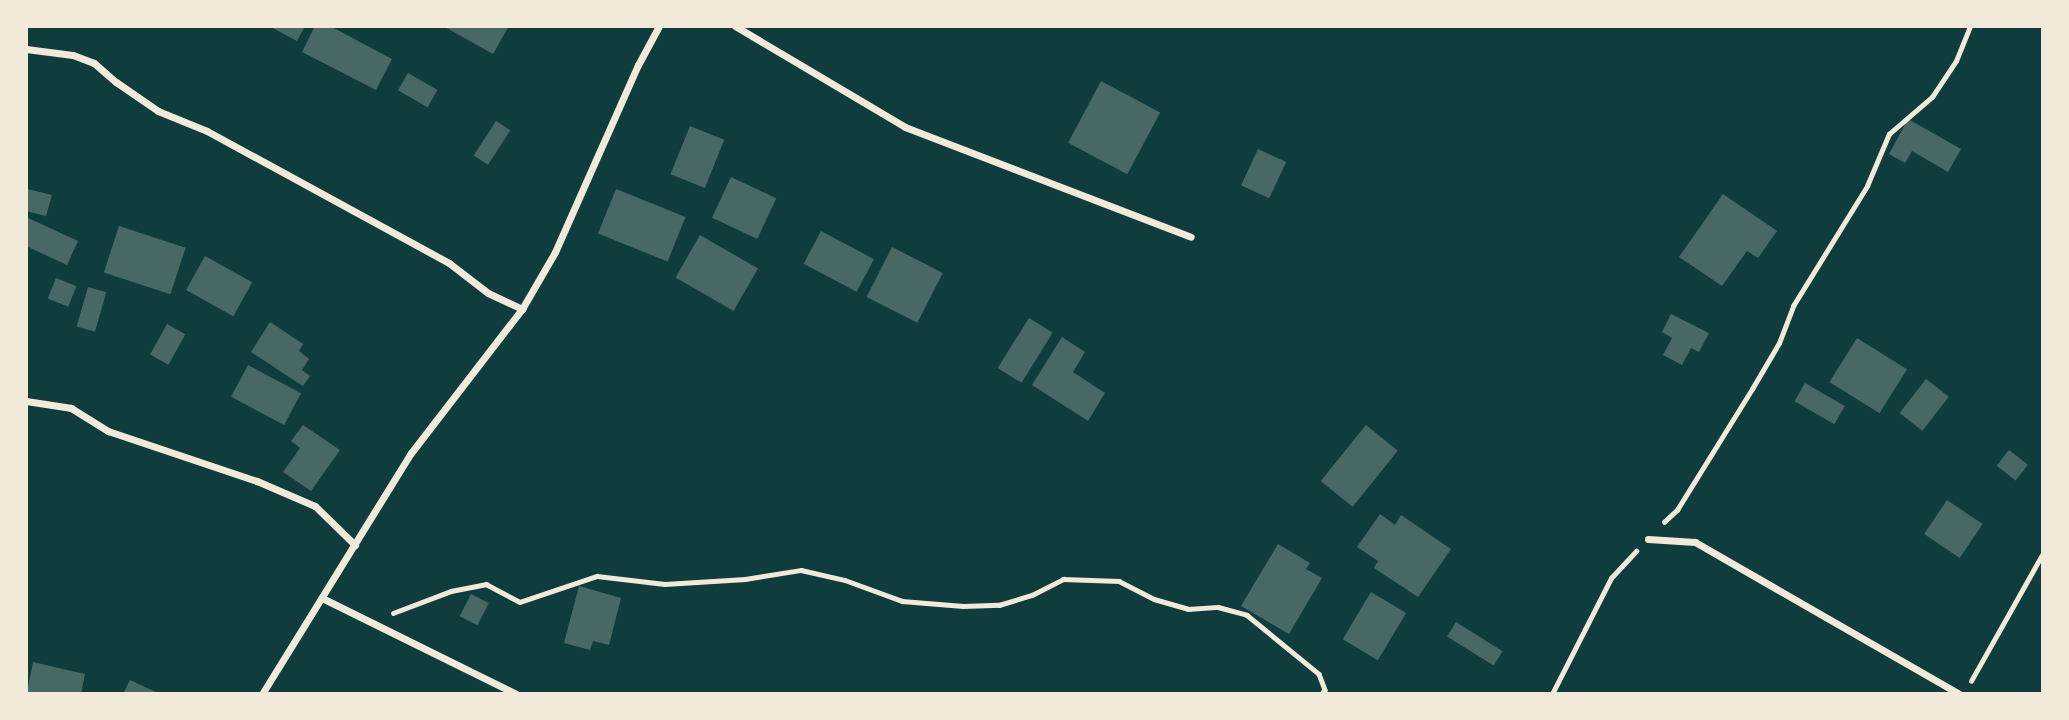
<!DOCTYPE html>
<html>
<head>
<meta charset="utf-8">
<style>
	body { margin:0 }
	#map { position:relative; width:2069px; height:720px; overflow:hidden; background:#0f3d3e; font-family:"DM Sans",sans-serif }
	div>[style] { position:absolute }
	.building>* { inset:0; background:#486865; transform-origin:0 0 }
	.path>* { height:4.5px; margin:-2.25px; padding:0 2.25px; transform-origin:2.25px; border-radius:2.25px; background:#f1e9da }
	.minor>* { height:7px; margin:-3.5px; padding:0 3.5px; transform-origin:3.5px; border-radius:3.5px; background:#f1e9da }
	span { translate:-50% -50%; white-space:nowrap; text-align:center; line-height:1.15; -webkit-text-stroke:6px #f1e9da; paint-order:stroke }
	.frame { position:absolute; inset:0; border:28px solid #f1e9da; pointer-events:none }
</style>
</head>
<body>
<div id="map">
	<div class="building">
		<i style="clip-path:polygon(269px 26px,305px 26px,297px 41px)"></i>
		<i style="clip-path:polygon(315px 26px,330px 26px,392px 59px,376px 90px,302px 52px)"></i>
		<i style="clip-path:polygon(443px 26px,509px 26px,493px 54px)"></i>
		<i style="left:408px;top:73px;width:34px;height:20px;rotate:30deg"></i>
		<i style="left:1101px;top:81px;width:67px;height:70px;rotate:28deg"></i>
		<i style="clip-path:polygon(1908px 119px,1961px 149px,1948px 172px,1912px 151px,1905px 163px,1889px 154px)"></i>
		<i style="left:496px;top:121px;width:17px;height:41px;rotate:33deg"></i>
		<i style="left:690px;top:126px;width:37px;height:52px;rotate:22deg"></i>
		<i style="left:1258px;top:149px;width:31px;height:40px;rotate:25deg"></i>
		<i style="left:731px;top:177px;width:50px;height:45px;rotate:25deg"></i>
		<i style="clip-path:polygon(27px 189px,52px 195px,46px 216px,26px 211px)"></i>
		<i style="left:616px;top:189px;width:75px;height:48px;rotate:22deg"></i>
		<i style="clip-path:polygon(1723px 194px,1777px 231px,1758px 258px,1747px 251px,1722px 286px,1679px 257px)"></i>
		<i style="clip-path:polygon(26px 217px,78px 241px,67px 265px,26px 246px)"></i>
		<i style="left:119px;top:226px;width:70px;height:49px;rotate:18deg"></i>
		<i style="left:821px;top:231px;width:60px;height:37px;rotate:28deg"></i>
		<i style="left:700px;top:235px;width:67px;height:49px;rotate:30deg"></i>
		<i style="left:892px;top:247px;width:57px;height:56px;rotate:27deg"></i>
		<i style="left:205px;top:256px;width:54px;height:39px;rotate:29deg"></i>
		<i style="left:56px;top:278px;width:22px;height:22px;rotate:22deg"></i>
		<i style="left:88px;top:287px;width:19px;height:41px;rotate:16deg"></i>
		<i style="clip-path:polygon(1671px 314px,1709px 333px,1699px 352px,1691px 348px,1682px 365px,1663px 355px,1672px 338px,1662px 332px)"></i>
		<i style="left:1029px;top:318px;width:28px;height:59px;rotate:32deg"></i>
		<i style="clip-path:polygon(270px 322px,303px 344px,299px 351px,309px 359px,302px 370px,310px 376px,303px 386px,251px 352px)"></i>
		<i style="left:167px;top:324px;width:21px;height:35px;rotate:29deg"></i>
		<i style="clip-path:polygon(1062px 337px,1085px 352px,1073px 372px,1105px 393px,1088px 421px,1032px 385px)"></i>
		<i style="left:1857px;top:338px;width:59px;height:52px;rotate:32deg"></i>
		<i style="left:248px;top:365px;width:60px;height:36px;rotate:28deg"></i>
		<i style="left:1926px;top:379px;width:29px;height:43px;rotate:38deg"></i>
		<i style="left:1805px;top:383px;width:46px;height:21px;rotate:30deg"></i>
		<i style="clip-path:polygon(303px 425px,340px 450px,311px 491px,283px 472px,300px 448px,291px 441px)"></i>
		<i style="left:1366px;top:425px;width:41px;height:72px;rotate:39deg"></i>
		<i style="left:2009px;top:450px;width:24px;height:20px;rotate:38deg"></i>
		<i style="left:1947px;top:500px;width:43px;height:41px;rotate:34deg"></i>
		<i style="clip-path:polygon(1380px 514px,1395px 525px,1401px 515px,1451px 549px,1418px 597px,1374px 568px,1378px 561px,1357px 547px)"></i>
		<i style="clip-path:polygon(1278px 544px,1310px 563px,1306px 569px,1322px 578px,1289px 634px,1241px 606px)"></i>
		<i style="clip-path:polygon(579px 586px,621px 598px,609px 645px,593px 641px,590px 650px,564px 643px)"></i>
		<i style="left:1371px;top:592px;width:41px;height:55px;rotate:31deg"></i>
		<i style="left:471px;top:594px;width:20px;height:25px;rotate:27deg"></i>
		<i style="left:1456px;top:622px;width:55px;height:17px;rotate:32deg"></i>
		<i style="clip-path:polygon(33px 662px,85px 674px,81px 694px,27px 692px)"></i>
		<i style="clip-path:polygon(130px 680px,160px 694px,123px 694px)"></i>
	</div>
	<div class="path">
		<i style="left:1664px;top:522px;width:18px;rotate:-43deg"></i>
		<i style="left:1677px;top:510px;width:142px;rotate:-58.2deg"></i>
		<i style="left:1752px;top:389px;width:53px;rotate:-59.6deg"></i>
		<i style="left:1779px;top:343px;width:40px;rotate:-69deg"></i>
		<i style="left:1793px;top:306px;width:141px;rotate:-58.3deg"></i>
		<i style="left:1867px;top:186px;width:56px;rotate:-67.1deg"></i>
		<i style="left:1889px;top:134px;width:57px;rotate:-40.7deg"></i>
		<i style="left:1932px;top:97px;width:43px;rotate:-56.3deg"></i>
		<i style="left:1956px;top:61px;width:38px;rotate:-68deg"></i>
		<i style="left:393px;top:613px;width:62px;rotate:-20.8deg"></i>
		<i style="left:451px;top:591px;width:36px;rotate:-11deg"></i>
		<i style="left:486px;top:584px;width:38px;rotate:28deg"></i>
		<i style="left:520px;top:602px;width:81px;rotate:-18.7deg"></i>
		<i style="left:597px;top:576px;width:68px;rotate:6.7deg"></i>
		<i style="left:665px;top:584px;width:80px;rotate:-3.6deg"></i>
		<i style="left:745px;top:579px;width:57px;rotate:-9.1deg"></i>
		<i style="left:801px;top:570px;width:45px;rotate:12.8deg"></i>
		<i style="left:845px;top:580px;width:61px;rotate:20.2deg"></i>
		<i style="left:902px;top:601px;width:61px;rotate:4.7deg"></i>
		<i style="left:963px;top:606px;width:36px;rotate:-2deg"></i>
		<i style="left:999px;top:605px;width:34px;rotate:-17deg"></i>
		<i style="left:1032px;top:595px;width:35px;rotate:-27deg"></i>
		<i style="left:1063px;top:579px;width:56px;rotate:2deg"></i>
		<i style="left:1119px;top:581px;width:39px;rotate:27deg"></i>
		<i style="left:1154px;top:599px;width:35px;rotate:16deg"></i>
		<i style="left:1188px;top:609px;width:30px;rotate:-4deg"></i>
		<i style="left:1218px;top:607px;width:30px;rotate:15deg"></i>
		<i style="left:1247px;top:615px;width:93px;rotate:39.3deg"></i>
		<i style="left:1319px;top:674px;width:17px;rotate:69deg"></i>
		<i style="left:1325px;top:690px;width:5px;rotate:127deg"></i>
		<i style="left:1971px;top:681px;width:147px;rotate:-60.6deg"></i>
		<i style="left:1552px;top:694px;width:130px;rotate:-63deg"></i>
		<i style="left:1611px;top:578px;width:37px;rotate:-47deg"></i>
	</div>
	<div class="minor">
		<i style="left:735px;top:26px;width:198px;rotate:30.7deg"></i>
		<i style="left:905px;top:127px;width:306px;rotate:21deg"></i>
		<i style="left:26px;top:49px;width:47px;rotate:7.3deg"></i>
		<i style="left:73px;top:55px;width:22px;rotate:21deg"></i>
		<i style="left:94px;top:63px;width:29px;rotate:41deg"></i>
		<i style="left:116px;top:82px;width:51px;rotate:34.6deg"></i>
		<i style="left:158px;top:111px;width:53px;rotate:22.2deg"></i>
		<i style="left:207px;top:131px;width:276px;rotate:28.6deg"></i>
		<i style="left:449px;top:263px;width:49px;rotate:37.6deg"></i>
		<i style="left:488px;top:293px;width:38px;rotate:25deg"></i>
		<i style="left:26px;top:401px;width:46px;rotate:8.8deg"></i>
		<i style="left:71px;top:408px;width:44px;rotate:31.9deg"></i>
		<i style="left:108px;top:431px;width:157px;rotate:18.6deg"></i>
		<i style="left:257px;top:481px;width:63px;rotate:23.3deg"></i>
		<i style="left:315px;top:506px;width:56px;rotate:44.3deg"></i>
		<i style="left:1648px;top:539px;width:47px;rotate:3.7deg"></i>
		<i style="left:1695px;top:542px;width:305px;rotate:29.9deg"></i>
		<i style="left:322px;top:598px;width:216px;rotate:26.3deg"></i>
		<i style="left:262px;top:694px;width:283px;rotate:-58.3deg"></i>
		<i style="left:411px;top:453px;width:182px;rotate:-52.4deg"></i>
		<i style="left:522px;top:309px;width:66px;rotate:-59.9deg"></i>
		<i style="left:555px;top:252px;width:205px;rotate:-66.1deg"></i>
		<i style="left:638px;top:65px;width:44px;rotate:-61.7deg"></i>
	</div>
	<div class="frame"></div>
</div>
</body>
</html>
